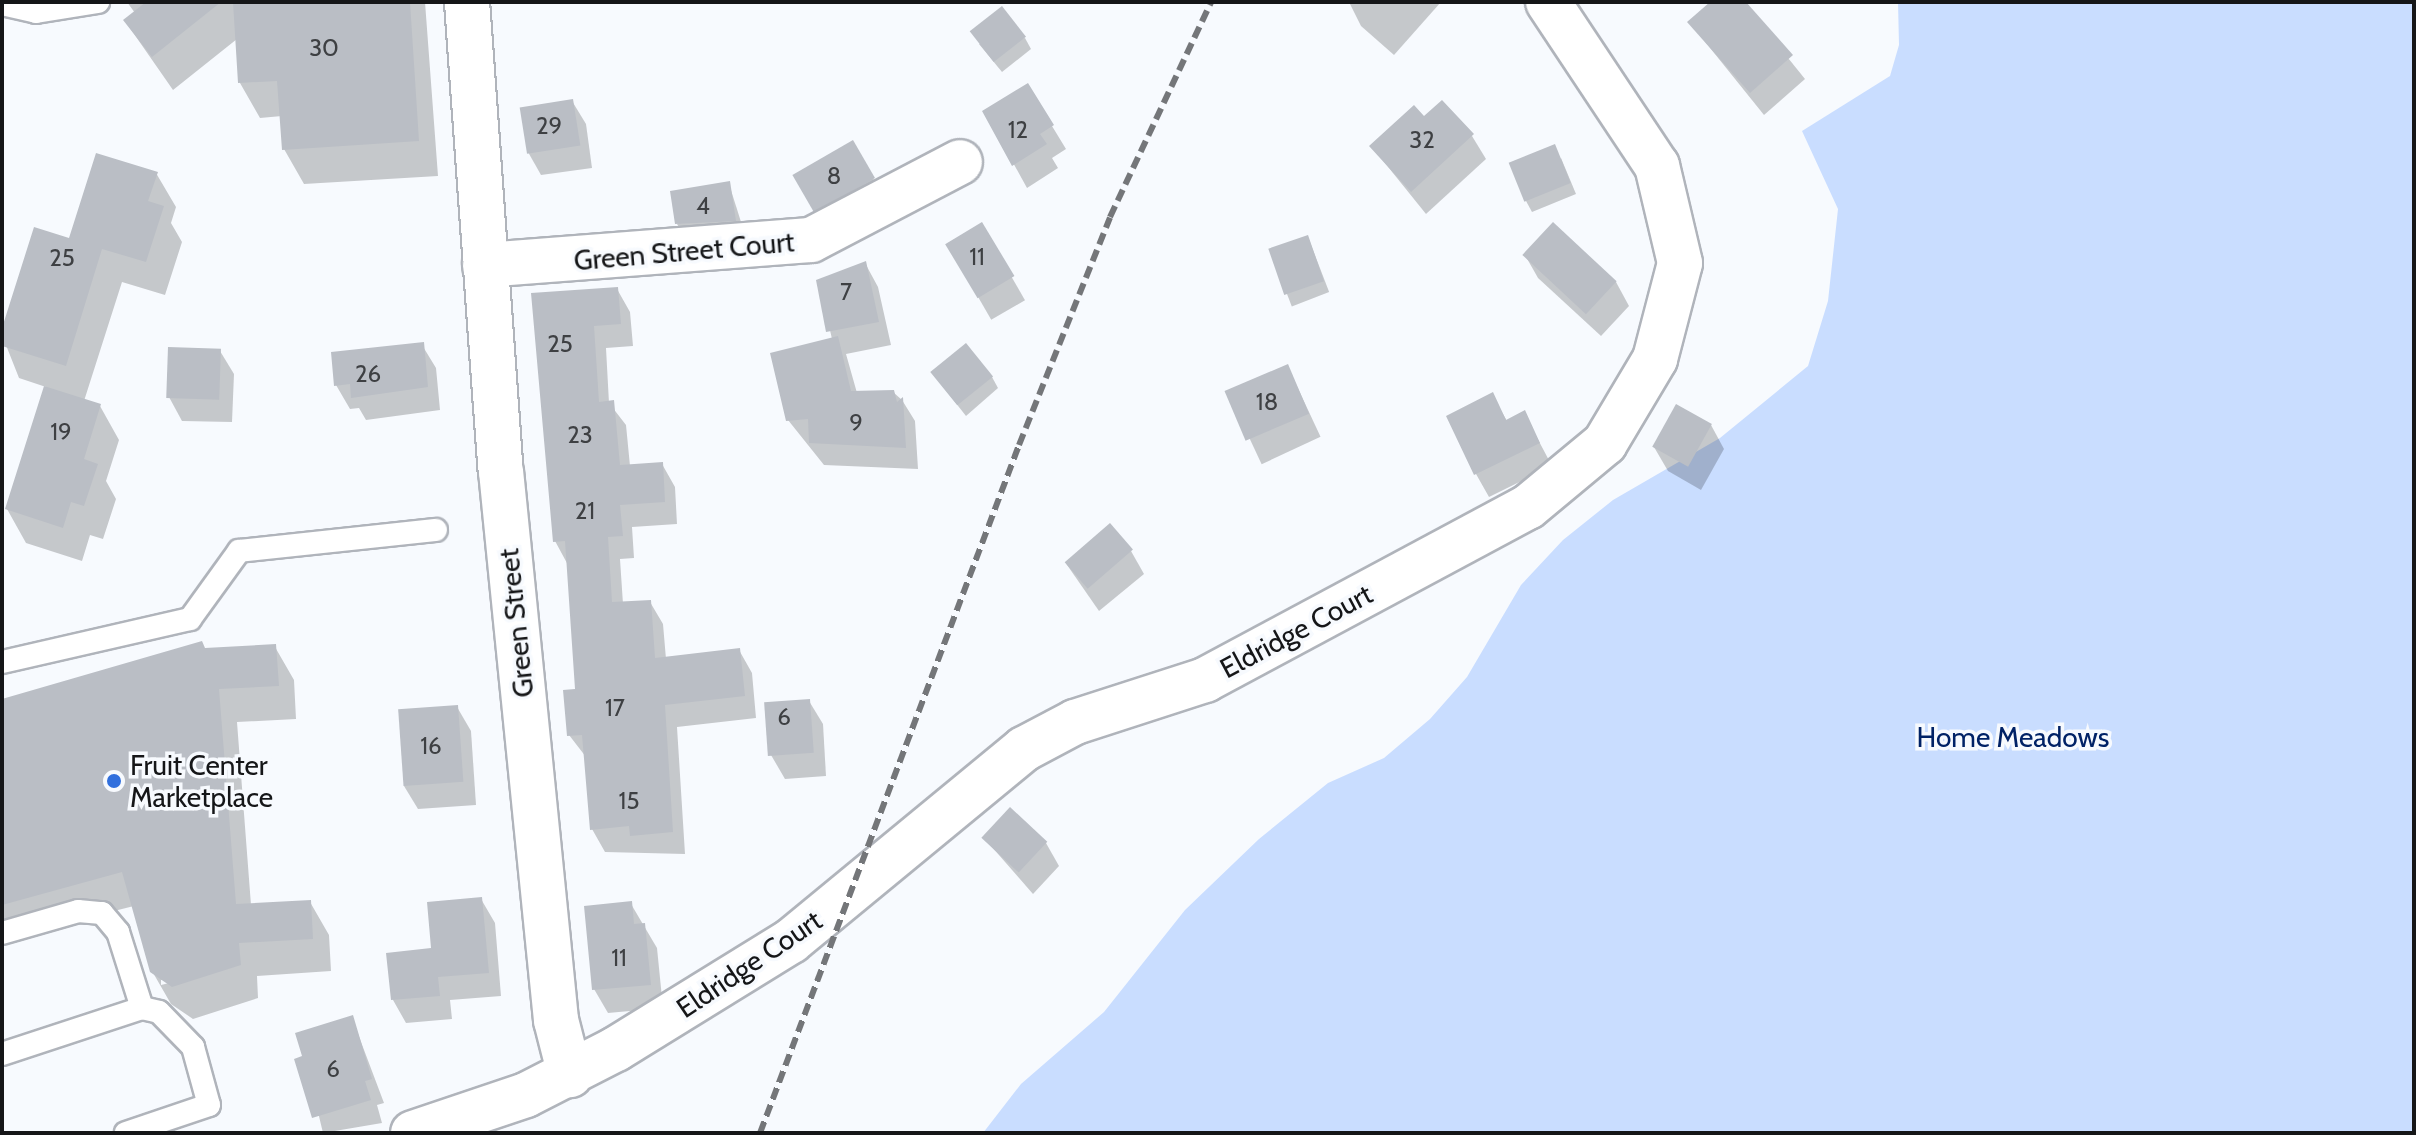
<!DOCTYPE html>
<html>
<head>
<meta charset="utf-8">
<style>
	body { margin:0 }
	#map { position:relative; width:2416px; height:1135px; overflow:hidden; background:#f7fafe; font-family:Cabin,sans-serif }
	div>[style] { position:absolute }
	.green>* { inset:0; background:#c9ddff }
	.shadow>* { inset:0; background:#0003; transform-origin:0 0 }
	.building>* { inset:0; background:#babec5; transform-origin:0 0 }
	.roads { filter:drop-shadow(2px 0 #b0b4bb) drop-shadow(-2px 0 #b0b4bb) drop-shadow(0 2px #b0b4bb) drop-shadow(0 -2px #b0b4bb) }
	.service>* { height:22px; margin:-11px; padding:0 11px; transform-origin:11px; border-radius:11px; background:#fff }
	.minor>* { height:44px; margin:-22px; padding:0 22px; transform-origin:22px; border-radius:22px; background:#fff }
	.rail>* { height:6px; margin-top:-3px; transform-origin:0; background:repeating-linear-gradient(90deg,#747679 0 12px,transparent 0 18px) }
	.dots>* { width:22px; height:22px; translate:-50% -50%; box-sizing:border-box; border:4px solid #f7fafe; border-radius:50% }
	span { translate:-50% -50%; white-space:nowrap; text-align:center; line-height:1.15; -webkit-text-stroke:7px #f7fafe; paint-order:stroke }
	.number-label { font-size:24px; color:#3e4043 }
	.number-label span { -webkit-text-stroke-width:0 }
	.street-label { font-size:28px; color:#151618 }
	.park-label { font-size:28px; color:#026 }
	.poi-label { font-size:28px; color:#151618 }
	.left { translate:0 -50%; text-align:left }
	.frame { position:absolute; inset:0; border:4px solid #151618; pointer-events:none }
</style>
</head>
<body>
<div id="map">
	<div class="green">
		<i style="clip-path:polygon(1898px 2px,2414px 2px,2414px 1133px,983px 1133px,1021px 1084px,1104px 1012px,1185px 910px,1259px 839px,1328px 783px,1384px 758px,1430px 719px,1467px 677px,1521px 585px,1563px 540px,1613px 500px,1720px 438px,1808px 366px,1828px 301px,1838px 209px,1802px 131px,1890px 76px,1899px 45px)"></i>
	</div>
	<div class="shadow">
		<i style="clip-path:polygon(127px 2px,425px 2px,438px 176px,304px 184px,284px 149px,282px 116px,260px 118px,240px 83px,237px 39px,173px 90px,125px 21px,135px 13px)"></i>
		<i style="clip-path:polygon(1349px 2px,1441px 2px,1394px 55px,1361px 26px)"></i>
		<i style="clip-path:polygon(1713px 2px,1743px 2px,1805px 79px,1764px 115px,1690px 23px)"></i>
		<i style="clip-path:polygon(1025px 38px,1031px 49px,1002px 72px,979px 44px)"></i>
		<i style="clip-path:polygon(1027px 85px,1066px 149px,1052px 158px,1058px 168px,1027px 188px,985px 112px)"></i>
		<i style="clip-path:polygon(572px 101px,586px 124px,592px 168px,541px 175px,528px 152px)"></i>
		<i style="clip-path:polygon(1472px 136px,1486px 159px,1426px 214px,1372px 147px)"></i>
		<i style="left:852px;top:142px;width:69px;height:66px;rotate:60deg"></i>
		<i style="clip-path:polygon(1561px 158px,1576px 194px,1532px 212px,1526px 201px)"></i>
		<i style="clip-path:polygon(156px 173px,176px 207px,171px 223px,182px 242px,165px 295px,122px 282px,84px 401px,100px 406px,119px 440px,106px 481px,116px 499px,103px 539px,90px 535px,82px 561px,26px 543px,7px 509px,46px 387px,19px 378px,2px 335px,71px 240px)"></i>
		<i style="clip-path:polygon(729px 184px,748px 244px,691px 247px,677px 224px)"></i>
		<i style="left:981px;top:224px;width:88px;height:39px;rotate:60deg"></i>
		<i style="left:1308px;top:237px;width:59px;height:40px;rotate:69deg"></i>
		<i style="clip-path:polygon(1525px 255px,1616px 282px,1629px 306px,1601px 336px,1538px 278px)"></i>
		<i style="clip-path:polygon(865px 263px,878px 287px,891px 345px,846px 354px,857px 393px,893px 392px,902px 400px,915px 421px,918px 469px,824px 465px,788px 420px,832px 339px,819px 282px)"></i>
		<i style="clip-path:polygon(617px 289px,630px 312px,633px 346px,606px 348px,609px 403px,626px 425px,630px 466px,662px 464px,675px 487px,677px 524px,632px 527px,634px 558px,620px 559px,623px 604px,650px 602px,663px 624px,666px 659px,739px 650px,752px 673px,756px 718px,677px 727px,685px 854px,605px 852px,592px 829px,586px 757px,569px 735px,577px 691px,568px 565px,555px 541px,533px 295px)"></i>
		<i style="clip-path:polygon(422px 345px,436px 368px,440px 410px,366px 420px,359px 408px,350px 409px,336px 385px)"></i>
		<i style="clip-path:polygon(220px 351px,234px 374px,232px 422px,182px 421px,169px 397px)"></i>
		<i style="left:1288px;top:367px;width:77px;height:65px;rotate:65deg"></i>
		<i style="clip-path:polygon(933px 374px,992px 377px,998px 388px,966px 416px)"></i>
		<i style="clip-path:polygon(1492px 395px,1507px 421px,1524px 413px,1552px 466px,1489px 497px,1476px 474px)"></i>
		<i style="clip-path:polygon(1711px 425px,1724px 449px,1701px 490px,1668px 471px,1654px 447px)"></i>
		<i style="clip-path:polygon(1131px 551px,1144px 574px,1099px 611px,1065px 562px)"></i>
		<i style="clip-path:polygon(evenodd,275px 647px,294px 680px,296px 719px,237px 722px,251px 905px,310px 902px,329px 935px,331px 971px,257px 976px,258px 998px,193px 1019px,171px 1004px,152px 971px,134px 906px,2px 939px,2px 701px,206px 650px,275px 647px,180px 976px,181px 980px,161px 985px,161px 980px,180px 976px)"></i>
		<i style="clip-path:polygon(809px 701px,823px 724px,826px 776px,785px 779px,771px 755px)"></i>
		<i style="clip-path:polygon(457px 707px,471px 731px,476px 805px,418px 809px,404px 786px)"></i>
		<i style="clip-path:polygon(984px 838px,1046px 843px,1059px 866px,1033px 894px)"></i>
		<i style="clip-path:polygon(481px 899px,495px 923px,501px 996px,450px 1000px,452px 1019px,406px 1023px,393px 1000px,388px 954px,433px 950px)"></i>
		<i style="clip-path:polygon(631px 904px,657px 948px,663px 1008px,608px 1013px,594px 989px)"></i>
		<i style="clip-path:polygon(352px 1018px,384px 1103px,377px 1105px,382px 1123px,323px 1133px,305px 1058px)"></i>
	</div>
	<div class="building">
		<i style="clip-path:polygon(146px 2px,221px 2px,152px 57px,123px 20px)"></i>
		<i style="clip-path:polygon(233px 2px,410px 2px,419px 141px,282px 150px,277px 81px,238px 83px)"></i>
		<i style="clip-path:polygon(1710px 2px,1746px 2px,1793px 55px,1750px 93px,1687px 22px)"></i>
		<i style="left:1002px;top:6px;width:39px;height:41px;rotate:52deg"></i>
		<i style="clip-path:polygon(1028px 83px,1054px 125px,1040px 134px,1047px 144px,1012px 166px,982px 111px)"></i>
		<i style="left:573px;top:99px;width:47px;height:54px;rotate:81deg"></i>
		<i style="clip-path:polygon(1442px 100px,1474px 134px,1411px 192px,1369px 146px,1414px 105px,1424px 116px)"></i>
		<i style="left:853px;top:140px;width:44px;height:70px;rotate:60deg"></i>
		<i style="left:1555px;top:144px;width:42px;height:50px;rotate:68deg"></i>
		<i style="clip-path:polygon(96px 153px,158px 172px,148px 201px,164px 206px,146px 262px,102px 249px,66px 366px,2px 346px,2px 328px,34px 227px,69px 238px)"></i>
		<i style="clip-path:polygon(730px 181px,736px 221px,675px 224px,670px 191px)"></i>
		<i style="left:982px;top:222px;width:63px;height:43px;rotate:59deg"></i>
		<i style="left:1553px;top:222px;width:87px;height:45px;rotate:43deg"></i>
		<i style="left:1308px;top:235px;width:49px;height:42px;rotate:71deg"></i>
		<i style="clip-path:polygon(866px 261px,879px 322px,826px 332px,816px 280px)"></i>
		<i style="clip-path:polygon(618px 287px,621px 324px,594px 326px,599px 402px,614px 400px,620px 465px,663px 462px,665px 502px,620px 505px,623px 536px,608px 537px,612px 602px,651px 600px,655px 658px,740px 648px,745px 696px,665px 705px,673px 832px,630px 836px,629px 826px,590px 830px,582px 735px,567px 736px,563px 690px,575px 689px,565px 541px,553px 542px,531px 293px)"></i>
		<i style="clip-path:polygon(838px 336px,851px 391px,894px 390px,897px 402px,903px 397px,906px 448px,809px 443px,808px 419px,786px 421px,770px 353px)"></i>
		<i style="clip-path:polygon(424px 342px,428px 387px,351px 398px,350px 384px,334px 386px,331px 352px)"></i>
		<i style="left:966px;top:343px;width:43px;height:46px;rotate:51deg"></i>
		<i style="left:168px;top:347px;width:53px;height:51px;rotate:2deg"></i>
		<i style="left:1288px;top:364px;width:54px;height:69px;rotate:67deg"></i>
		<i style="clip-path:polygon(44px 386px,101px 404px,84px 459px,98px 464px,84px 506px,71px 502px,63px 528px,5px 509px)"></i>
		<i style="clip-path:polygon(1493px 392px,1506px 420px,1525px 410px,1540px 443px,1474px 475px,1446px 416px)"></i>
		<i style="left:1676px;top:404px;width:41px;height:49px;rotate:29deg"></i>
		<i style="left:1110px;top:523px;width:35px;height:60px;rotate:49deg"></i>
		<i style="clip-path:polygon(202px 641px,205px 648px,276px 644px,279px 686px,219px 689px,236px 904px,311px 900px,313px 939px,239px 943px,241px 965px,172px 987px,150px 972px,122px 872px,2px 905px,2px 699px)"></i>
		<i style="left:810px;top:699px;width:54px;height:46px;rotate:86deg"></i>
		<i style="left:458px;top:705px;width:77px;height:60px;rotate:86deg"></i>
		<i style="left:1010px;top:807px;width:51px;height:42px;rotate:43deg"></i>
		<i style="clip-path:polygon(482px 897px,489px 973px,438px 977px,440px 996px,391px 1000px,386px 953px,431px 948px,427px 902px)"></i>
		<i style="clip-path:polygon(632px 901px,634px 924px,645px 923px,651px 985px,592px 990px,584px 906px)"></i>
		<i style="clip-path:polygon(353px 1015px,372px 1079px,365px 1081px,371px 1100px,312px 1118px,294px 1059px,302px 1056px,295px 1033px)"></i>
	</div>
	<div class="roads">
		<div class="service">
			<i style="left:2px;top:4px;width:35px;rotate:13deg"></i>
			<i style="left:36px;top:12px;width:63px;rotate:-9.2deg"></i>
			<i style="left:2px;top:662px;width:193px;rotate:-12.9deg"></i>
			<i style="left:190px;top:619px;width:84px;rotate:-54.2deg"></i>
			<i style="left:239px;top:551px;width:198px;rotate:-6.1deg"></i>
			<i style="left:2px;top:933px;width:79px;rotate:-16.1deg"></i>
			<i style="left:78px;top:911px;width:24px;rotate:5deg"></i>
			<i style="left:102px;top:913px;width:25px;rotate:50deg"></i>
			<i style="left:118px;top:932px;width:80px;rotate:72.5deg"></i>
			<i style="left:2px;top:1054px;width:147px;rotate:-18.2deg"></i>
			<i style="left:142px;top:1008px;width:17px;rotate:13deg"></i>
			<i style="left:159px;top:1012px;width:49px;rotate:45.8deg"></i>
			<i style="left:193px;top:1047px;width:60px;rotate:74.6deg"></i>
			<i style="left:209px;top:1105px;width:88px;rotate:161.4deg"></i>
		</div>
		<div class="minor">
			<i style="left:467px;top:2px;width:470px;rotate:85.9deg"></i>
			<i style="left:501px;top:471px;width:552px;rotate:84.28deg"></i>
			<i style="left:556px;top:1020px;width:57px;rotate:75.7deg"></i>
			<i style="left:485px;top:265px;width:327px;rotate:-4.4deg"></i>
			<i style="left:811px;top:240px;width:168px;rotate:-27.6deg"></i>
			<i style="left:413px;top:1133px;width:119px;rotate:-18.6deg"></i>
			<i style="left:526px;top:1095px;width:101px;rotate:-27.1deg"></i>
			<i style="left:616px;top:1049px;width:206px;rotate:-31.7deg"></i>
			<i style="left:791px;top:941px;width:302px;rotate:-39.5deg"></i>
			<i style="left:1024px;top:749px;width:58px;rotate:-27.9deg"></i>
			<i style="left:1075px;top:722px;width:137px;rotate:-17.9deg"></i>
			<i style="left:1205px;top:680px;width:366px;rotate:-28.2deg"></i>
			<i style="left:1528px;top:507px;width:100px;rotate:-39.7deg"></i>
			<i style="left:1605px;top:443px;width:98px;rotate:-59.2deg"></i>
			<i style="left:1655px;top:359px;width:99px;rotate:-75.4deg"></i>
			<i style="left:1680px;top:263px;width:100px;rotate:-103.3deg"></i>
			<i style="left:1657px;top:166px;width:197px;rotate:-123.6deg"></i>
		</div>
	</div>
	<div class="rail">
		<i style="left:760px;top:1133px;width:735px;rotate:-69.37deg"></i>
		<i style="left:1019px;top:445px;width:245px;rotate:-68.2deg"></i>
		<i style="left:1110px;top:217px;width:238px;rotate:-64.8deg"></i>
	</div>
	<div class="dots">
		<i style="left:114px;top:781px;background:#306fdd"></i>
	</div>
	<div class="number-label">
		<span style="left:324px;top:48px">30</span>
		<span style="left:549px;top:126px">29</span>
		<span style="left:1018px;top:130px">12</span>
		<span style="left:1422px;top:140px">32</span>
		<span style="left:834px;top:176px">8</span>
		<span style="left:703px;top:206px">4</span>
		<span style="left:977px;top:257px">11</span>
		<span style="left:62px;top:258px">25</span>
		<span style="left:846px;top:292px">7</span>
		<span style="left:560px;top:344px">25</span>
		<span style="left:368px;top:374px">26</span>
		<span style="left:1267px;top:402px">18</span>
		<span style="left:856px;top:423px">9</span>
		<span style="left:61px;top:432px">19</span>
		<span style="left:580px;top:435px">23</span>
		<span style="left:585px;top:511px">21</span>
		<span style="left:615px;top:708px">17</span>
		<span style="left:784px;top:717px">6</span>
		<span style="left:431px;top:746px">16</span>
		<span style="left:629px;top:801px">15</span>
		<span style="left:619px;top:958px">11</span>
		<span style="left:333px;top:1069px">6</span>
	</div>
	<div class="street-label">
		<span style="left:684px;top:251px;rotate:-5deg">Green Street Court</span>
		<span style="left:516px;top:623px;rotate:-96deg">Green Street</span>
		<span style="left:1296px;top:631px;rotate:-28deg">Eldridge Court</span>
		<span style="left:749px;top:964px;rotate:-34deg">Eldridge Court</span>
	</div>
	<div class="park-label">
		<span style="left:2013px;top:737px">Home Meadows</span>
	</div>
	<div class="poi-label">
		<span class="left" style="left:130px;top:781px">Fruit Center<br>Marketplace</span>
	</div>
	<div class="frame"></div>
</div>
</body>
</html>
